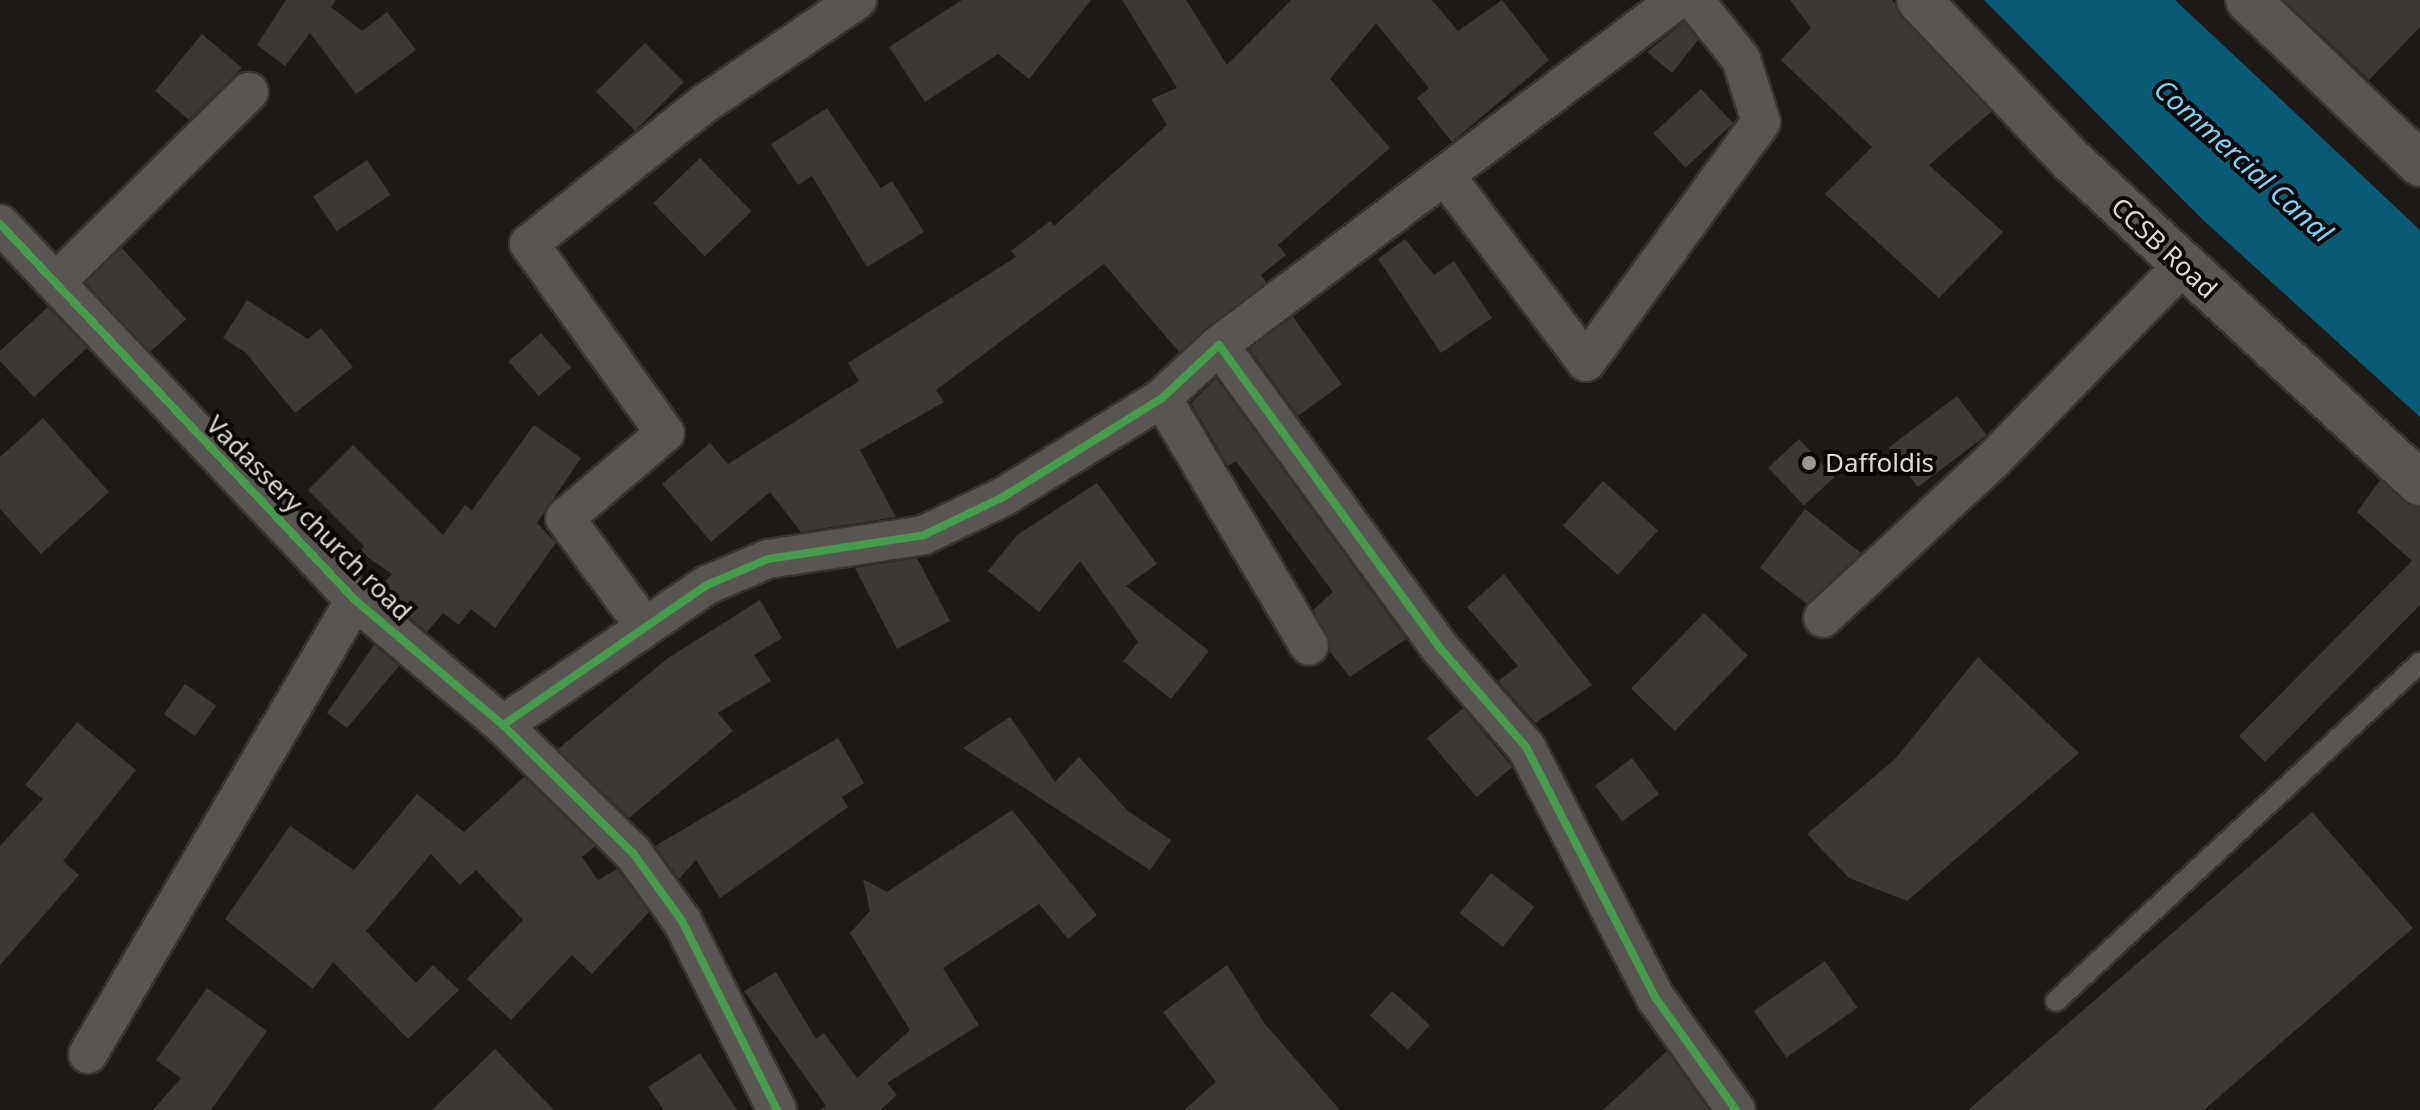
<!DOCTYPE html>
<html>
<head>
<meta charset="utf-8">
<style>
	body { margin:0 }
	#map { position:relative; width:2420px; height:1110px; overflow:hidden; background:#1d1a16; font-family:"Noto Sans",sans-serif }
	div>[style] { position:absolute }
	.water>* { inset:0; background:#095a77 }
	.building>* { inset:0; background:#3c3836; transform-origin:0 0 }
	.roads { filter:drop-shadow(2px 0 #363431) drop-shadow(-2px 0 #363431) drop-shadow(0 2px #363431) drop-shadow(0 -2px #363431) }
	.lane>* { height:20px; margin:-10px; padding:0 10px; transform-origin:10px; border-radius:10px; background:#585552 }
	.street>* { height:38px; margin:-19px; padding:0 19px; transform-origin:19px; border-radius:19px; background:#585552 }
	.secondary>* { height:44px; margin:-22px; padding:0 22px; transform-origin:22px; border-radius:22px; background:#585552 }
	.cycleway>* { height:8px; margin:-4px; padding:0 4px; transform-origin:4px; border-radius:4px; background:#469c4c }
	.dots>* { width:22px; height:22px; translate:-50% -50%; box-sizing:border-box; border:4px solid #080604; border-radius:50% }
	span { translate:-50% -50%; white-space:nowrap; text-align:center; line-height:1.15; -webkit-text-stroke:8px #080604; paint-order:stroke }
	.street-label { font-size:26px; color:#dfdad5 }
	.poi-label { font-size:26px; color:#dfdad5 }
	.left { translate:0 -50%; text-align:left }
	.water-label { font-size:28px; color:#81d0f9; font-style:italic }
</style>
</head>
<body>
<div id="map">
	<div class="water">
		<i style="clip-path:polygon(1984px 0,2175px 0,2420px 230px,2420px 417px,2202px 219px)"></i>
	</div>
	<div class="building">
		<i style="clip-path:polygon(286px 0,336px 0,331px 7px,362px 31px,387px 12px,416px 50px,356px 94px,310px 33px,285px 66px,257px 45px)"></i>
		<i style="clip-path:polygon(962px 0,1091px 0,1029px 79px,998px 54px,925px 102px,889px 47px)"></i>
		<i style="clip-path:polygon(1122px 0,1186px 0,1227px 65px,1291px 0,1432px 0,1458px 31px,1502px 0,1549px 60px,1452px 142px,1417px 98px,1429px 88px,1376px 23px,1330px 79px,1390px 148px,1278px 245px,1286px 255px,1261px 275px,1266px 282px,1179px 352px,1104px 264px,936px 390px,944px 402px,860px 450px,896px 517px,801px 532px,770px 492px,711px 542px,662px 484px,710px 443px,728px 464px,859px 381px,848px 363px,1016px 257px,1011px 251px,1050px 221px,1054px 226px,1167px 125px,1151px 99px,1177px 88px)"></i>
		<i style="clip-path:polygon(1790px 0,1892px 0,1991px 112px,1929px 165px,2003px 232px,1939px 298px,1825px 194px,1872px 147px,1781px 60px,1811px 28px)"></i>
		<i style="clip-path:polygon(2284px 0,2420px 0,2420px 27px,2369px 80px)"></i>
		<i style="clip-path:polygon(1684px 22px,1698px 40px,1672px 73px,1647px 52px)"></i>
		<i style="clip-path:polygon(202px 34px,242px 68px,189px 120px,155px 91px)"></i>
		<i style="left:645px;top:43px;width:55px;height:69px;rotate:45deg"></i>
		<i style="left:1701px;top:89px;width:47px;height:65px;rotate:47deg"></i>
		<i style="clip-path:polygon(827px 108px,881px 188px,892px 181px,924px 232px,867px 267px,812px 176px,798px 185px,771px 144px)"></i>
		<i style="left:700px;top:158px;width:74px;height:65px;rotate:46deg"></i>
		<i style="left:367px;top:160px;width:42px;height:65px;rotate:56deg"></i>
		<i style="clip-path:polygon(1405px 239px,1434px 275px,1454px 261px,1492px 318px,1441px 353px,1378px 259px)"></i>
		<i style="left:122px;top:248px;width:96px;height:50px;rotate:48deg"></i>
		<i style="clip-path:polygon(247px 300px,308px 339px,321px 328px,353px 367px,295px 413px,246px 353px,223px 338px)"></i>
		<i style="clip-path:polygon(48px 307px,87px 348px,34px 397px,0 361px,0 351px)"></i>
		<i style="left:1293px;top:317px;width:83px;height:54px;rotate:54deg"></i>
		<i style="left:541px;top:333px;width:46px;height:43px;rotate:49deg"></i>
		<i style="clip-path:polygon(1216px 378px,1406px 639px,1350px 677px,1330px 652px,1313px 610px,1333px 592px,1236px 461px,1228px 466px,1191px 403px)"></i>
		<i style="left:1957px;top:396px;width:49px;height:86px;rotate:53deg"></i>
		<i style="clip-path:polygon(43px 418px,109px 492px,41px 554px,0 509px,0 457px)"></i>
		<i style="clip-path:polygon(534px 425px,581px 458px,537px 523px,556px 543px,495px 628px,471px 609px,459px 625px,443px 613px,427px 632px,378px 590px,392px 574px,360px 552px,364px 546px,308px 490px,353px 445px,443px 535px,465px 505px,472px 510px)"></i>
		<i style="left:1799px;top:439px;width:52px;height:42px;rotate:47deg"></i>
		<i style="clip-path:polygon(2380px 480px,2420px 507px,2420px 605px,2265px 762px,2239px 736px,2412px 561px,2357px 512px)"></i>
		<i style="left:1603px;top:481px;width:74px;height:60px;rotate:42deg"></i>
		<i style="clip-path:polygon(1097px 483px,1157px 564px,1126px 586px,1209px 651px,1171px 699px,1123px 661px,1138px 642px,1080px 561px,1039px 612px,988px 571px,1017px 535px)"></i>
		<i style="clip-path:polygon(1805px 509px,1861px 553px,1807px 604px,1760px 568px)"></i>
		<i style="clip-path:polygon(917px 558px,950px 621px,897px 649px,855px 568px)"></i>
		<i style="clip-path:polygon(1504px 574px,1592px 685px,1535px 723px,1498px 681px,1518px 666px,1467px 607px)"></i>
		<i style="clip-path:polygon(760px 600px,782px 638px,754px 655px,771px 681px,718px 713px,733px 731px,629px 818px,558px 749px,668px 658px)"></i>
		<i style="left:1704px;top:613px;width:61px;height:105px;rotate:44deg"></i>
		<i style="clip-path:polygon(374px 645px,399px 666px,347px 728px,327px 713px)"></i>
		<i style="clip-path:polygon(1978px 657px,2079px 753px,1907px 901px,1849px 878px,1807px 834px,1895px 759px)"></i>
		<i style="left:185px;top:684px;width:38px;height:37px;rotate:35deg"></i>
		<i style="left:1463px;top:708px;width:77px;height:47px;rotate:50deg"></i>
		<i style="clip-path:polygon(1010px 717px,1055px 782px,1079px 757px,1128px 811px,1171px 840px,1150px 870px,963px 748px)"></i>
		<i style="clip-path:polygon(77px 722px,136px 770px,63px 861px,79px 875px,0 965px,0 846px,43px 799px,25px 785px)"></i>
		<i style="clip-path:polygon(838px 738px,864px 783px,842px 797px,848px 807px,720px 898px,696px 860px,679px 879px,655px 846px)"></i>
		<i style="left:1632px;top:758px;width:45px;height:46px;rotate:53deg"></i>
		<i style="clip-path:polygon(524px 777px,595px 846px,582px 857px,598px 880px,617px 869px,649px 912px,592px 974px,572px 955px,511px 1020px,467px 979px,523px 920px,476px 870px,460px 885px,431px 854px,366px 931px,416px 983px,433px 965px,459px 990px,408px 1039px,333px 962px,313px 989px,225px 919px,290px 826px,354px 870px,417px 794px,464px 832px)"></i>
		<i style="clip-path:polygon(1012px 810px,1097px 915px,1068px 939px,1039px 904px,943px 968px,979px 1025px,887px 1083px,897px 1095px,880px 1110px,821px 1110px,826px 1106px,744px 991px,776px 972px,816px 1039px,824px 1033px,857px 1078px,910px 1030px,850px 933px,870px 911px,863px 879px,887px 892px)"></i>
		<i style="clip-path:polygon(2312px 812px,2413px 928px,2204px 1110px,1968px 1110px)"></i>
		<i style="left:1491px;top:873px;width:55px;height:51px;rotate:38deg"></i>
		<i style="left:1825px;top:961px;width:57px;height:87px;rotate:55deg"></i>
		<i style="clip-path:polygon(1227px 965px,1265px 1024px,1340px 1110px,1184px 1110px,1216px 1082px,1163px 1012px)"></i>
		<i style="clip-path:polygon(207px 988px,267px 1031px,211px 1110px,153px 1110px,181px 1078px,156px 1060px)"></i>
		<i style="left:1392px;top:991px;width:51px;height:33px;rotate:42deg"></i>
		<i style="clip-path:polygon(495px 1049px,554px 1110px,432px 1110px)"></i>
		<i style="clip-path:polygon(1667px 1051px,1709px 1110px,1603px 1110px)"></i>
		<i style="clip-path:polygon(700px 1053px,737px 1110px,664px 1110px,648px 1087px)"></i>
	</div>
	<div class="roads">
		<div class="lane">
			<i style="left:2056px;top:1001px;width:497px;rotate:-42.9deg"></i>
		</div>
		<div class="street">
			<i style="left:1445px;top:175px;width:234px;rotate:53deg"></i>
			<i style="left:1586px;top:362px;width:297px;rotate:-53.9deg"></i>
			<i style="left:1761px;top:122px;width:66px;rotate:-107.6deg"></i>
			<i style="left:1741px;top:59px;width:75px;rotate:-128.5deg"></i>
			<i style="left:0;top:224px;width:517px;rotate:46.65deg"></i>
			<i style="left:355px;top:600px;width:194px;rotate:40.2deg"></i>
			<i style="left:503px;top:725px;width:182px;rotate:44.6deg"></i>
			<i style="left:633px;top:853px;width:84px;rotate:54.2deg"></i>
			<i style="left:682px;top:921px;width:212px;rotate:63.3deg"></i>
			<i style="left:56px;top:282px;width:271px;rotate:-44.6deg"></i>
			<i style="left:1219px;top:345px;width:573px;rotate:-36.99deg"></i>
			<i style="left:1162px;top:398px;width:288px;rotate:59.3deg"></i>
			<i style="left:1823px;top:618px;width:231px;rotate:-42.9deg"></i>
			<i style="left:1992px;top:461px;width:272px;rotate:-45.7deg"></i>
			<i style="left:645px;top:627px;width:135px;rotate:-126.3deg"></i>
			<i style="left:565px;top:518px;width:131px;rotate:-40.4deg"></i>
			<i style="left:665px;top:433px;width:233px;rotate:-125.7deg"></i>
			<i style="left:529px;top:244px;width:224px;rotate:-38.7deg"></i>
			<i style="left:704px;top:104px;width:185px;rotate:-34.2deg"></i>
			<i style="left:503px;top:725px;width:247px;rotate:-34.5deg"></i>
			<i style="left:707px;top:585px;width:66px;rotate:-23.1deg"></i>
			<i style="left:768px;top:559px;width:158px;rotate:-8.7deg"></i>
			<i style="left:924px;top:535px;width:88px;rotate:-25.7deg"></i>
			<i style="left:1003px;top:497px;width:187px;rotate:-31.9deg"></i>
			<i style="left:1162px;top:398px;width:78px;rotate:-42.9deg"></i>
			<i style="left:1219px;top:345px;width:374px;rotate:53.9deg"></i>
			<i style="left:1439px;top:647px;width:133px;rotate:49deg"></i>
			<i style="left:1526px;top:747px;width:281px;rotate:62.7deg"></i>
			<i style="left:1655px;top:997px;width:139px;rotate:54.4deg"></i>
			<i style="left:88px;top:1054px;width:527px;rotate:-59.54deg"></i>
		</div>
		<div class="secondary">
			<i style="left:1919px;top:0;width:224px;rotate:46.5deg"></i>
			<i style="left:2073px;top:162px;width:473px;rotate:42.8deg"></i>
			<i style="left:2248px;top:0;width:238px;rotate:43.6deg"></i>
		</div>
	</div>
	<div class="cycleway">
		<i style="left:0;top:224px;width:517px;rotate:46.65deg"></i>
		<i style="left:355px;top:600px;width:194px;rotate:40.2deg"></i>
		<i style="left:503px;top:725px;width:182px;rotate:44.6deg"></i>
		<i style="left:633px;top:853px;width:84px;rotate:54.2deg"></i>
		<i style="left:682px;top:921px;width:212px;rotate:63.3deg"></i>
		<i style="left:503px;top:725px;width:247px;rotate:-34.5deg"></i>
		<i style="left:707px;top:585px;width:66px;rotate:-23.1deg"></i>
		<i style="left:768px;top:559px;width:158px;rotate:-8.7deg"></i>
		<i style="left:924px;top:535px;width:88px;rotate:-25.7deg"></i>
		<i style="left:1003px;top:497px;width:187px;rotate:-31.9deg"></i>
		<i style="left:1162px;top:398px;width:78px;rotate:-42.9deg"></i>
		<i style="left:1219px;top:345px;width:374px;rotate:53.9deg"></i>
		<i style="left:1439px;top:647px;width:133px;rotate:49deg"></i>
		<i style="left:1526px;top:747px;width:281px;rotate:62.7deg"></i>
		<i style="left:1655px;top:997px;width:139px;rotate:54.4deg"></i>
	</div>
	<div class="dots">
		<i style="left:1809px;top:463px;background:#9b9792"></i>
	</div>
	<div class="street-label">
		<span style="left:2164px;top:248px;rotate:43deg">CCSB Road</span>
		<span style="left:309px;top:518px;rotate:45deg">Vadassery church road</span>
	</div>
	<div class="poi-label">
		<span class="left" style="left:1825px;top:463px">Daffoldis</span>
	</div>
	<div class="water-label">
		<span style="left:2244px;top:160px;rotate:42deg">Commercial Canal</span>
	</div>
</div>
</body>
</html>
